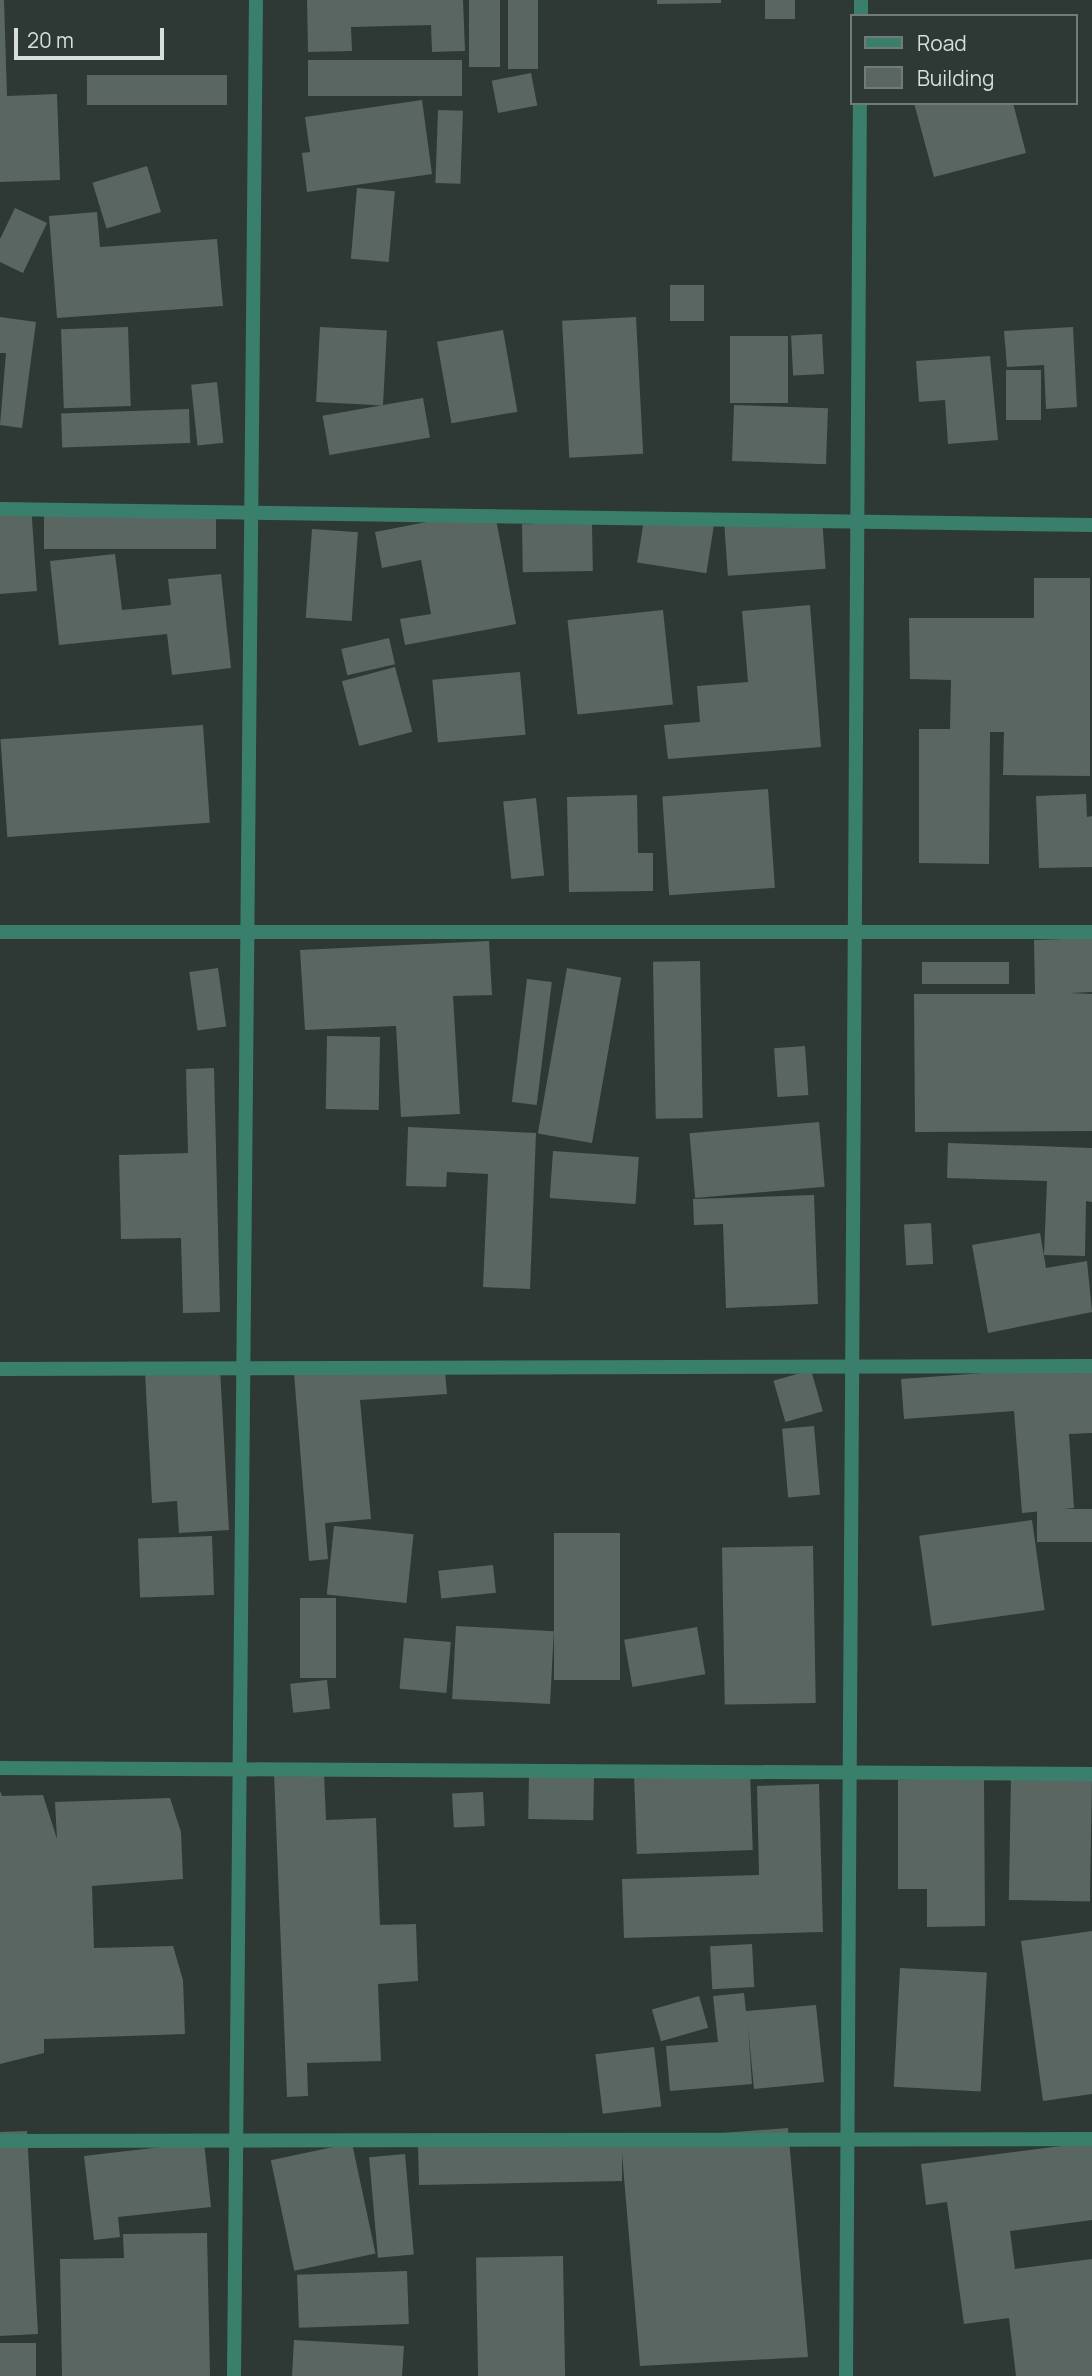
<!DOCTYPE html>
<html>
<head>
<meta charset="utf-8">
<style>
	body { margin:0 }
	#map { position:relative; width:1092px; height:2376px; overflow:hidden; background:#2e3935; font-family:Manrope,sans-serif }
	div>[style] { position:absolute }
	.building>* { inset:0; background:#596662; transform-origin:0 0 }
	.minor>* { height:14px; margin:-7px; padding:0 7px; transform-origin:7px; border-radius:7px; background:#3a7f6b }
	span { translate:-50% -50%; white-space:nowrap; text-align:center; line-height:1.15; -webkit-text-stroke:7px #2e3935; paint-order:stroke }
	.legend { position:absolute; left:850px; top:14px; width:228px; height:91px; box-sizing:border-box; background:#2e3935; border:2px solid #727b78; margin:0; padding:9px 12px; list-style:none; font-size:21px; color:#d7dedc }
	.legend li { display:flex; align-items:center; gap:14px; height:35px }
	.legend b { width:35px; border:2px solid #727b78 }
	.scale { position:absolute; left:14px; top:28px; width:150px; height:32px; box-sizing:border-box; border:4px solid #d7dedc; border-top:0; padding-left:9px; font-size:21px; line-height:24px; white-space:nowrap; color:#d7dedc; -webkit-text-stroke:5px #2e3935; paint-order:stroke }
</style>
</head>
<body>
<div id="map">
	<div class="building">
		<i style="clip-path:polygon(0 0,4px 0,7px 96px,57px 94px,60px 180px,0 182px)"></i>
		<i style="clip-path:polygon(307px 0,463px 0,465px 51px,432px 52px,431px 25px,351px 27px,352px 51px,308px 52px)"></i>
		<i style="left:469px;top:0;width:31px;height:67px"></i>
		<i style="left:508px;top:0;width:30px;height:69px"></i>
		<i style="clip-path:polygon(657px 0,721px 0,721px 3px,657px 4px)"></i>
		<i style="left:765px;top:0;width:30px;height:19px"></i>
		<i style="left:308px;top:60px;width:154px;height:36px"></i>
		<i style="left:531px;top:73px;width:33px;height:40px;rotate:79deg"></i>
		<i style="left:87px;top:75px;width:140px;height:30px"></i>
		<i style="clip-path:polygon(422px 100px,432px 174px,307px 192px,302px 153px,310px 152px,305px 117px)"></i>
		<i style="clip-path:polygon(914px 103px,1013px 103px,1026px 153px,934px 177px)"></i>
		<i style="left:438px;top:110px;width:25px;height:73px;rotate:2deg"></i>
		<i style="left:147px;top:166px;width:48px;height:57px;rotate:73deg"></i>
		<i style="left:357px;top:188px;width:38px;height:71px;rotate:5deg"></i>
		<i style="clip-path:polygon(15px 208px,47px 223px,23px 273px,0 262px,0 239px)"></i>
		<i style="clip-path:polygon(97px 212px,100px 247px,217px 239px,223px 306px,57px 318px,49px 216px)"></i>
		<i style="left:704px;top:285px;width:36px;height:34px;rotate:90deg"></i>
		<i style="clip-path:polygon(0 317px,36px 322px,22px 428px,0 425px,6px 353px,0 353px)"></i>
		<i style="left:636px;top:317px;width:137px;height:74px;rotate:87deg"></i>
		<i style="left:128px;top:327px;width:79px;height:67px;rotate:88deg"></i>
		<i style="left:320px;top:327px;width:67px;height:75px;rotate:3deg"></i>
		<i style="clip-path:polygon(1073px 327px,1077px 407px,1046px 409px,1044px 365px,1007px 367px,1004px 331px)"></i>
		<i style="left:503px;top:330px;width:83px;height:67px;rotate:80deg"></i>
		<i style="left:822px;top:334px;width:40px;height:31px;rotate:87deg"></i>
		<i style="left:730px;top:336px;width:58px;height:67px"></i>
		<i style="clip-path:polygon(990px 356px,998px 440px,948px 444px,945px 400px,919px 402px,916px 361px)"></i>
		<i style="left:1041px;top:370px;width:50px;height:35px;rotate:90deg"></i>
		<i style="left:217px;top:382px;width:61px;height:26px;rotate:84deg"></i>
		<i style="left:423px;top:398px;width:40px;height:102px;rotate:80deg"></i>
		<i style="left:734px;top:405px;width:94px;height:56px;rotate:2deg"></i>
		<i style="left:189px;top:409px;width:34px;height:128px;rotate:88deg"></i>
		<i style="clip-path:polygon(31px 505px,37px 591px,0 594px,0 507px)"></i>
		<i style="clip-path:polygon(494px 509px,516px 624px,405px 645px,400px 619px,431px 614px,421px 560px,382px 568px,375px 532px)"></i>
		<i style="left:645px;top:513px;width:70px;height:50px;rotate:9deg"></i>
		<i style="left:216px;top:514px;width:35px;height:172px;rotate:90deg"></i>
		<i style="left:822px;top:517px;width:52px;height:98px;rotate:86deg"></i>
		<i style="left:592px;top:523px;width:48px;height:70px;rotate:89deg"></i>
		<i style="left:312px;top:529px;width:46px;height:89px;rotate:4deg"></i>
		<i style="clip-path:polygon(115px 554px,122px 610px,171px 605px,168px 579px,221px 574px,231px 668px,172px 675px,167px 634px,59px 645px,50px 561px)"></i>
		<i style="clip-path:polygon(1034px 578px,1090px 578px,1090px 776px,1003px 775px,1004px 732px,990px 732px,989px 864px,919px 863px,919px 729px,950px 729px,951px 680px,910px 679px,909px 618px,1034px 618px)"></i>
		<i style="clip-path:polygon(810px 605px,821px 747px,668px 759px,664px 725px,700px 722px,697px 686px,748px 682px,742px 611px)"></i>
		<i style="left:663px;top:610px;width:95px;height:96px;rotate:84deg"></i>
		<i style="left:389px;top:638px;width:27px;height:49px;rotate:77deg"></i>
		<i style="left:395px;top:667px;width:67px;height:55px;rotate:75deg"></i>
		<i style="left:520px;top:672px;width:63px;height:88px;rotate:85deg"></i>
		<i style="left:203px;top:725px;width:98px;height:203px;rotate:86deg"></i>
		<i style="left:768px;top:789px;width:99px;height:106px;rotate:86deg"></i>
		<i style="clip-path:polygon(1086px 794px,1087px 817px,1092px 816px,1092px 867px,1039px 868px,1036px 796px)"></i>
		<i style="clip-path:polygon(637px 795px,638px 853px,653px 853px,653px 891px,569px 892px,567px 797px)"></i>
		<i style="left:536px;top:798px;width:78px;height:33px;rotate:84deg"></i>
		<i style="clip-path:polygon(1092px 938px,1092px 992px,1070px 993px,1092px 994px,1092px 1131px,915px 1132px,914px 994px,1035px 994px,1034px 940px)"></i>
		<i style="clip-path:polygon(489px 941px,492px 995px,453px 996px,460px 1114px,401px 1117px,396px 1026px,305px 1030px,300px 950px)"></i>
		<i style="left:700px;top:961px;width:157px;height:47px;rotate:89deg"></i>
		<i style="left:1009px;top:962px;width:22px;height:87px;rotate:90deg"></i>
		<i style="left:218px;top:968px;width:59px;height:29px;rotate:82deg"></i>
		<i style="left:567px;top:968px;width:55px;height:168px;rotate:10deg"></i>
		<i style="left:527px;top:979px;width:25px;height:124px;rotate:7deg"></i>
		<i style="left:327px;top:1036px;width:53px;height:73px;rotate:1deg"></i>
		<i style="left:805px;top:1046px;width:49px;height:31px;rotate:86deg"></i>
		<i style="clip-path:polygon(214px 1068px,220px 1312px,183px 1313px,181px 1238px,121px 1239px,119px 1155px,188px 1153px,186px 1069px)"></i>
		<i style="left:819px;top:1122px;width:65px;height:130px;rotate:85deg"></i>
		<i style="clip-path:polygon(408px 1127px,536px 1133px,530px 1289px,483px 1287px,488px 1174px,447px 1172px,446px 1187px,406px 1186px)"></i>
		<i style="clip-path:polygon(948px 1143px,1092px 1148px,1092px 1202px,1086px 1201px,1085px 1256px,1044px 1255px,1047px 1181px,947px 1178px)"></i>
		<i style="left:553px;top:1151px;width:86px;height:47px;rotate:4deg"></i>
		<i style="clip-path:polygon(814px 1195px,818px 1304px,726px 1308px,723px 1224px,694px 1225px,693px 1199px)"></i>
		<i style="left:931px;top:1223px;width:41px;height:27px;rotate:87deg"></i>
		<i style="clip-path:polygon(1040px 1233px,1046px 1268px,1087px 1261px,1092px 1312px,988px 1333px,972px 1245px)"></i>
		<i style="clip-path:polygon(444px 1361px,447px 1394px,360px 1400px,371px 1519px,325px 1523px,328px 1559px,309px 1561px,294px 1373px)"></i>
		<i style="clip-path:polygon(1092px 1365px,1092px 1433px,1069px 1434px,1074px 1508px,1022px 1513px,1014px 1411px,904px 1419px,901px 1379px)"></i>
		<i style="clip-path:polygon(220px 1368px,229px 1530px,179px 1533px,177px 1501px,152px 1503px,145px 1372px)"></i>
		<i style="left:811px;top:1370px;width:43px;height:39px;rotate:74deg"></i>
		<i style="left:814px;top:1426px;width:69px;height:32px;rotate:85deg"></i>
		<i style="left:1092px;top:1509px;width:33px;height:55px;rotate:90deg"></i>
		<i style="left:1032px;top:1520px;width:91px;height:114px;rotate:82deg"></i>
		<i style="left:334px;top:1526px;width:80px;height:69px;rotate:6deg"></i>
		<i style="left:554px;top:1533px;width:66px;height:147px"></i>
		<i style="left:212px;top:1536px;width:59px;height:74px;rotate:88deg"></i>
		<i style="left:813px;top:1546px;width:157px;height:91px;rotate:89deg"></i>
		<i style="left:493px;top:1565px;width:28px;height:55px;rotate:84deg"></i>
		<i style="left:300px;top:1598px;width:36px;height:80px"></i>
		<i style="left:456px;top:1626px;width:98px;height:73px;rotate:3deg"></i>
		<i style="left:697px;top:1627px;width:48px;height:74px;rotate:80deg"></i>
		<i style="left:404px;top:1638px;width:47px;height:51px;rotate:5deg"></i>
		<i style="left:327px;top:1680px;width:29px;height:37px;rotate:84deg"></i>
		<i style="left:750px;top:1771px;width:79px;height:116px;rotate:88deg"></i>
		<i style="clip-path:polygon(324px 1773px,326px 1820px,376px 1818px,380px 1925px,416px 1924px,418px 1981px,378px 1984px,381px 2061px,307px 2063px,308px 2096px,287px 2097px,274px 1774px)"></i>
		<i style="left:529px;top:1774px;width:65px;height:45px;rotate:1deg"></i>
		<i style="left:1011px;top:1776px;width:81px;height:124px;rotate:1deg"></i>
		<i style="clip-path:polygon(984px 1779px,985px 1926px,927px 1927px,927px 1889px,898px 1889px,898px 1780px)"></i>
		<i style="clip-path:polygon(819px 1784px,823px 1932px,624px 1938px,622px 1879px,759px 1875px,757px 1786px)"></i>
		<i style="clip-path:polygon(0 1791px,2px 1796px,43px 1795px,57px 1839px,55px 1802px,170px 1798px,181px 1832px,183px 1879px,92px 1886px,94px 1948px,173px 1946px,183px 1980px,185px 2034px,44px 2039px,44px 2053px,0 2064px)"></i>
		<i style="left:483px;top:1792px;width:34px;height:31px;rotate:87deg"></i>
		<i style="clip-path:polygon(1092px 1931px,1092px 2094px,1043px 2101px,1021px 1941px)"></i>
		<i style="left:752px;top:1944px;width:43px;height:42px;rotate:87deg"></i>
		<i style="left:900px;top:1968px;width:87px;height:119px;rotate:3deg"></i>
		<i style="clip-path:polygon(744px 1993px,746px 2011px,816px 2005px,824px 2082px,754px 2089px,748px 2026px,752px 2084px,670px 2091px,666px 2046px,718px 2042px,713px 1996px)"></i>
		<i style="left:699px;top:1996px;width:33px;height:49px;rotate:74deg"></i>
		<i style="left:654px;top:2047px;width:60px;height:59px;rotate:83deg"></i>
		<i style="clip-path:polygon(788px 2128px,808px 2357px,640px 2366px,622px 2154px,622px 2181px,419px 2185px,418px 2144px,621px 2141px)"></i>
		<i style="clip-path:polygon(27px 2131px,38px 2334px,0 2336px,0 2132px)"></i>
		<i style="clip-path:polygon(204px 2142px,211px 2207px,118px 2217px,120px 2237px,94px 2240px,84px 2156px)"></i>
		<i style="clip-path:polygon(1092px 2142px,1092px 2220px,1010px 2231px,1015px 2269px,1092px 2259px,1092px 2376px,1016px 2376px,1009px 2318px,964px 2324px,947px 2202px,926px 2205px,921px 2164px)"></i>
		<i style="left:352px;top:2143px;width:113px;height:83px;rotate:78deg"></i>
		<i style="left:405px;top:2154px;width:101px;height:36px;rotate:85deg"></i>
		<i style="clip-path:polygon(207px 2233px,210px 2376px,62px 2376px,60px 2259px,124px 2258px,123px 2234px)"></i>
		<i style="left:563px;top:2256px;width:120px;height:87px;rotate:89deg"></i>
		<i style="left:407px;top:2271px;width:53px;height:110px;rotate:88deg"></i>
		<i style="clip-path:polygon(294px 2340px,404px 2346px,402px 2376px,292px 2376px)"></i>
		<i style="left:0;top:2343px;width:36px;height:33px"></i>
	</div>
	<div class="minor">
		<i style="left:861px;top:16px;width:16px;rotate:-90deg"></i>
		<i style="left:0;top:509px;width:1092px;rotate:0.84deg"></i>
		<i style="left:0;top:932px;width:1092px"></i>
		<i style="left:0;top:1369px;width:1092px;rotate:-0.16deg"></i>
		<i style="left:0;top:1768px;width:1092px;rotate:0.31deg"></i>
		<i style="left:0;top:2141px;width:1092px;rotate:-0.1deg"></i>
		<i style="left:234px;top:2376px;width:2376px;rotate:-89.47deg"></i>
		<i style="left:846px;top:2376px;width:2273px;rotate:-89.65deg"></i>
	</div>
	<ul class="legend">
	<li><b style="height:9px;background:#3a7f6b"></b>Road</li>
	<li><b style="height:19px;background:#596662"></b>Building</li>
	</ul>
	<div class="scale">20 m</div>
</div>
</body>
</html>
